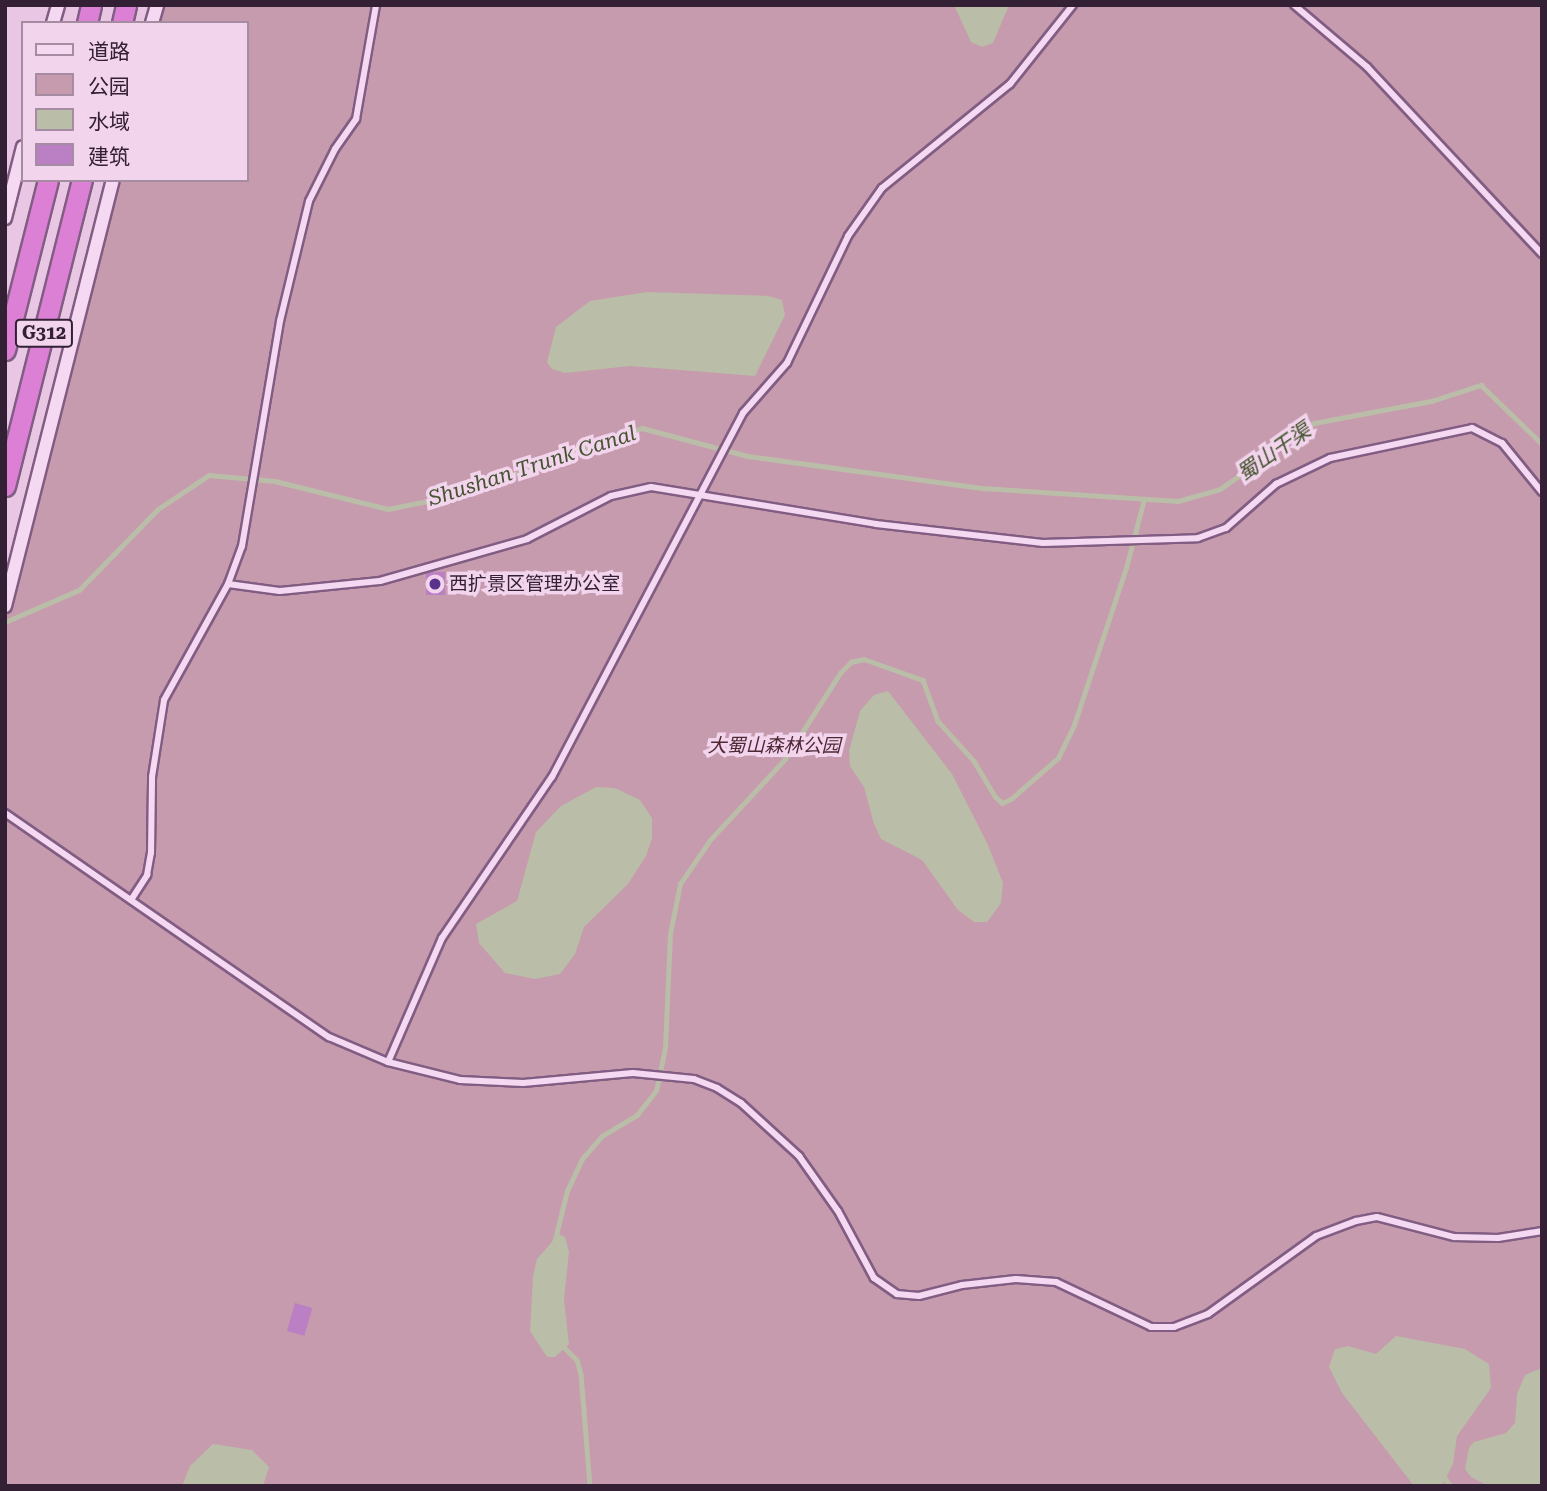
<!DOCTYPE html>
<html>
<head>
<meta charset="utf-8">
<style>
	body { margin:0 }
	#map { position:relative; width:1547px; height:1491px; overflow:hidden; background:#e9c6e4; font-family:"Roboto Serif","Noto Sans SC",serif }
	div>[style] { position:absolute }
	.green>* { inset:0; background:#c69bad }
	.water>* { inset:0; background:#babda7 }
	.stream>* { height:4.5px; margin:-2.25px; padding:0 2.25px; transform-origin:2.25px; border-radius:2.25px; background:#babda7 }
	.building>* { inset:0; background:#bb7fc4; transform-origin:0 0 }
	.roads { filter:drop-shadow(2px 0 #825d83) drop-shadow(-2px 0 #825d83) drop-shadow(0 2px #825d83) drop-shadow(0 -2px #825d83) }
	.service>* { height:6px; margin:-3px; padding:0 3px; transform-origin:3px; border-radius:3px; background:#f5d8f1 }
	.minor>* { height:12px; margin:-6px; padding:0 6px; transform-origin:6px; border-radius:6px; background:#f5d8f1 }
	.trunk>* { height:19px; margin:-9.5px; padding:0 9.5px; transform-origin:9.5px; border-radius:9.5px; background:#dc80d6 }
	.dots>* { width:19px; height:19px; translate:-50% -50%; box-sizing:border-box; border:4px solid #f2d4ed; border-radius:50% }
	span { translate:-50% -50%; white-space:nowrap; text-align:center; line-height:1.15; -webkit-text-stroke:7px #f2d4ed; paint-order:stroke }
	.shield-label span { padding:2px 5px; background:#f2d4ed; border:2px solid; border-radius:5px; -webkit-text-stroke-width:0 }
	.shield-label { font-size:18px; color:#332034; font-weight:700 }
	.poi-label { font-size:19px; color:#332034 }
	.left { translate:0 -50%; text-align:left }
	.park-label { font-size:19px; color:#4f2834; font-style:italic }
	.water-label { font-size:21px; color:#455330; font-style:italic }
	.frame { position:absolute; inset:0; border:7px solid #332034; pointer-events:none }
	.legend { position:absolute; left:21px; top:21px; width:228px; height:161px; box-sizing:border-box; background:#f2d4ed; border:2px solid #a68ca3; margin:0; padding:9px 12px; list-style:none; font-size:21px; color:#332034 }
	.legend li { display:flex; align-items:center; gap:14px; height:35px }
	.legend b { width:35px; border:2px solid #a68ca3 }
</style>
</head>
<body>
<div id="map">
	<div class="green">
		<i style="clip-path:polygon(157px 5px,1542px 5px,1542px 1486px,5px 1486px,5px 606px,113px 180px,247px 180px,247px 23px,152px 23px)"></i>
	</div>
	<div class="water">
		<i style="clip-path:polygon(954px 5px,1009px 5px,993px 43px,982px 47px,971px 42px)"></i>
		<i style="clip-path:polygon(647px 292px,768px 296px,782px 300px,785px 315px,755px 376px,630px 366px,565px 373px,552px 369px,547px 362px,556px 327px,590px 301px)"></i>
		<i style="clip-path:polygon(888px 691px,952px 774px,988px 845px,1003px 883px,1001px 903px,987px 922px,974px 922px,958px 910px,922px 860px,881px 839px,874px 824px,864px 787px,850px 766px,849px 751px,860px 711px,874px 695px)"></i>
		<i style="clip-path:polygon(596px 787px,615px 788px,640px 800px,652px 818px,652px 838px,646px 856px,628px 884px,584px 927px,575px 954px,560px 974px,535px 979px,505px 973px,479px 943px,476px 924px,517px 901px,536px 832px,561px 806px)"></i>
		<i style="clip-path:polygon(559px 1234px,565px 1237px,569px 1252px,564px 1299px,569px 1344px,555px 1357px,547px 1357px,530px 1331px,533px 1276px,537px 1259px)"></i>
		<i style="clip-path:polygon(1396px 1336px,1465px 1349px,1489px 1364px,1491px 1388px,1457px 1436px,1453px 1464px,1442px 1486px,1414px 1486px,1342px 1393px,1329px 1367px,1335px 1349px,1348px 1346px,1376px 1354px)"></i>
		<i style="clip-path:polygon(1542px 1368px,1542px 1486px,1488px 1486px,1471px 1477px,1465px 1469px,1469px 1448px,1474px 1442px,1506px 1433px,1515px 1423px,1517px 1394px,1525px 1375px)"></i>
		<i style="clip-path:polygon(213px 1444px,252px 1450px,269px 1467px,263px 1486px,182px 1486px,190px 1466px)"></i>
	</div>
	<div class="stream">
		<i style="left:5px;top:622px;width:81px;rotate:-23.4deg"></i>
		<i style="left:79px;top:590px;width:113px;rotate:-45.7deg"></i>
		<i style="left:158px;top:509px;width:61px;rotate:-33.7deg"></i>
		<i style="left:209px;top:475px;width:66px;rotate:5.2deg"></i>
		<i style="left:275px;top:481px;width:116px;rotate:13.9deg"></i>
		<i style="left:388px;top:509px;width:70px;rotate:-11.5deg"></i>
		<i style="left:457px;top:495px;width:197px;rotate:-19.9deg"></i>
		<i style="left:642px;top:428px;width:110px;rotate:14.8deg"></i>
		<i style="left:748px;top:456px;width:237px;rotate:7.8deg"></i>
		<i style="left:983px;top:488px;width:195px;rotate:3.8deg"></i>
		<i style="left:1178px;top:501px;width:44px;rotate:-15.9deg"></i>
		<i style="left:1220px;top:489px;width:115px;rotate:-35.1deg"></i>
		<i style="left:1314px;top:423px;width:120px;rotate:-10.6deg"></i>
		<i style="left:1432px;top:401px;width:52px;rotate:-18.1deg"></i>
		<i style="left:1481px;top:385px;width:85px;rotate:44deg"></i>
		<i style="left:554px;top:1243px;width:54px;rotate:-76deg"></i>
		<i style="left:567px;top:1191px;width:35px;rotate:-65deg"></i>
		<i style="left:582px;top:1159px;width:30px;rotate:-49deg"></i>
		<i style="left:602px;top:1136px;width:41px;rotate:-31deg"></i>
		<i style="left:637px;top:1115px;width:31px;rotate:-52deg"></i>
		<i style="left:656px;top:1091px;width:44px;rotate:-78.2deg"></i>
		<i style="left:665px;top:1048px;width:114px;rotate:-87.5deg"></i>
		<i style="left:670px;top:934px;width:51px;rotate:-78.7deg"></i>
		<i style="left:680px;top:884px;width:53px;rotate:-55.7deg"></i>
		<i style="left:710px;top:840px;width:110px;rotate:-47.2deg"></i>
		<i style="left:785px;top:759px;width:102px;rotate:-57.4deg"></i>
		<i style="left:840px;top:673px;width:16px;rotate:-45deg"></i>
		<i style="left:851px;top:662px;width:13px;rotate:-13deg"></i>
		<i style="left:864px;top:659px;width:63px;rotate:19.6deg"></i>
		<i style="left:923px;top:680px;width:44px;rotate:69.9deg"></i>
		<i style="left:938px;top:721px;width:54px;rotate:48deg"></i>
		<i style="left:974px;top:761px;width:41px;rotate:59deg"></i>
		<i style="left:995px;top:796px;width:10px;rotate:45deg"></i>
		<i style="left:1002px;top:803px;width:10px;rotate:-24deg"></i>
		<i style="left:1011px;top:799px;width:62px;rotate:-41.1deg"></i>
		<i style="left:1058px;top:758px;width:37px;rotate:-64deg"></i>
		<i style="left:1074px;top:725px;width:165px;rotate:-71.7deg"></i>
		<i style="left:1126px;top:568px;width:71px;rotate:-75.4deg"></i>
		<i style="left:563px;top:1346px;width:20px;rotate:45deg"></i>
		<i style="left:577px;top:1360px;width:15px;rotate:74deg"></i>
		<i style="left:581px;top:1374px;width:112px;rotate:85.4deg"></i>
		<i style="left:1444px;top:1477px;width:11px;rotate:52deg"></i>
	</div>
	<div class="building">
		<i style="left:426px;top:572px;width:19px;height:23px"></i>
		<i style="left:295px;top:1303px;width:18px;height:29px;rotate:16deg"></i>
	</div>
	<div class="roads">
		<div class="service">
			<i style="left:1294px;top:5px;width:96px;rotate:40.3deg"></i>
			<i style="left:1367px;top:67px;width:256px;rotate:46.9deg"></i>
			<i style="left:228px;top:584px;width:52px;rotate:7.7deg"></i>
			<i style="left:280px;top:591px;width:100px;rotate:-5.7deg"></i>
			<i style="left:380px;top:581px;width:153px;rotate:-15.9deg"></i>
			<i style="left:527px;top:539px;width:94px;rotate:-27.1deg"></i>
			<i style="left:611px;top:496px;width:41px;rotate:-12.7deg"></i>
			<i style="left:651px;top:487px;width:228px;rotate:9.3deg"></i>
			<i style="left:876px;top:524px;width:168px;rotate:6.5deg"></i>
			<i style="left:1043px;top:543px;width:155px;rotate:-1.8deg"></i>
			<i style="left:1198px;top:538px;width:30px;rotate:-20deg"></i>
			<i style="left:1226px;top:528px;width:67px;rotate:-41.3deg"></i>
			<i style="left:1276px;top:484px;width:60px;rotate:-25.7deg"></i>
			<i style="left:1330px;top:458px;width:145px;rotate:-11.9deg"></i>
			<i style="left:1472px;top:428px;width:34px;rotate:27deg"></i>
			<i style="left:1502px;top:443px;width:63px;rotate:50.8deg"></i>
			<i style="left:5px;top:813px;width:394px;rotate:34.7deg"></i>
			<i style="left:329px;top:1037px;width:64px;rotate:23deg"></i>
			<i style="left:388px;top:1062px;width:74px;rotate:14deg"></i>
			<i style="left:460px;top:1080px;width:63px;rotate:2.7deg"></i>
			<i style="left:523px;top:1083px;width:110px;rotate:-5.2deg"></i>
			<i style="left:633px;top:1073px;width:61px;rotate:5.6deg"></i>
			<i style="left:694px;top:1079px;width:25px;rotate:21deg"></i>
			<i style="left:717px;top:1088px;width:28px;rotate:32deg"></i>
			<i style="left:741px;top:1103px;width:79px;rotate:42.4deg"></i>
			<i style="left:799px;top:1156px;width:67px;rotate:54.7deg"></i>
			<i style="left:838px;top:1211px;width:76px;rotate:61.8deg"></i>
			<i style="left:874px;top:1278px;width:28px;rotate:35deg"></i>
			<i style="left:897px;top:1294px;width:22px;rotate:5deg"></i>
			<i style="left:919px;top:1296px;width:44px;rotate:-14.3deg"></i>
			<i style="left:962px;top:1285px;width:54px;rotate:-6.3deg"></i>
			<i style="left:1016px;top:1279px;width:40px;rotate:4.3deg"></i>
			<i style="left:1056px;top:1282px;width:105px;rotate:25.3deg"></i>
			<i style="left:1151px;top:1327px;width:23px"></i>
			<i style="left:1174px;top:1327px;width:36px;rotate:-21deg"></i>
			<i style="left:1208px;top:1314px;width:133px;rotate:-35.8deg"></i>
			<i style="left:1316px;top:1236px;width:43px;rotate:-20.6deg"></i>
			<i style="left:1356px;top:1221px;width:21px;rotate:-11deg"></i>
			<i style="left:1377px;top:1217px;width:80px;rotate:14.6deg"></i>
			<i style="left:1454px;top:1237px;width:44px;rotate:1.3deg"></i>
			<i style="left:1498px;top:1238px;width:45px;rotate:-9deg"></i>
			<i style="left:131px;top:900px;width:30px;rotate:-57deg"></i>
			<i style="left:147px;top:875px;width:22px;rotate:-80deg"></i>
			<i style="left:151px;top:853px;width:76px;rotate:-89.2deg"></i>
			<i style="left:152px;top:777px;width:78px;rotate:-81.1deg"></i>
			<i style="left:164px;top:700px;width:132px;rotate:-61.1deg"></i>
			<i style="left:228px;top:584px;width:40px;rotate:-69.8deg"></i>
			<i style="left:242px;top:546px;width:228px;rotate:-80.4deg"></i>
			<i style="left:280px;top:321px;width:123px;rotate:-76.4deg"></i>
			<i style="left:309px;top:201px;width:58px;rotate:-63.4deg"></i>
			<i style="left:335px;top:149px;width:37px;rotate:-55deg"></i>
			<i style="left:356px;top:119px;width:116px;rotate:-80deg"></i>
			<i style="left:388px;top:1062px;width:135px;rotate:-66.5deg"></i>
			<i style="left:442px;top:938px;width:195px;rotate:-55.7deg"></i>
			<i style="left:552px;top:777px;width:411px;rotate:-62.3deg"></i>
			<i style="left:743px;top:413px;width:67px;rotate:-48.7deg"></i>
			<i style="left:787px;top:363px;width:141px;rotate:-64.3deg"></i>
			<i style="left:848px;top:236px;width:59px;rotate:-54.7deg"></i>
			<i style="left:882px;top:188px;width:165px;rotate:-39.1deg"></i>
			<i style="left:1010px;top:84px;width:101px;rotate:-51.4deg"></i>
		</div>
		<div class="minor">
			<i style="left:53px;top:23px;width:19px;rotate:-74deg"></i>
			<i style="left:152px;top:23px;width:19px;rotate:-74deg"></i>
			<i style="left:5px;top:218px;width:73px;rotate:-75.8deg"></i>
			<i style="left:5px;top:606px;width:439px;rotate:-75.8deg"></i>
		</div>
		<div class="trunk">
			<i style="left:87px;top:23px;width:18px;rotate:-77deg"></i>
			<i style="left:122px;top:23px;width:18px;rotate:-77deg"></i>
			<i style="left:5px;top:350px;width:175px;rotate:-75.8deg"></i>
			<i style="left:5px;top:486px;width:316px;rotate:-75.9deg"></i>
		</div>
	</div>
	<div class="dots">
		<i style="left:435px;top:584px;background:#5b338c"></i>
	</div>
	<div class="shield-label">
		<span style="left:44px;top:333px">G312</span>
	</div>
	<div class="poi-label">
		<span class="left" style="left:449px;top:584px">西扩景区管理办公室</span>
	</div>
	<div class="park-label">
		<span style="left:774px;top:746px">大蜀山森林公园</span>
	</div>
	<div class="water-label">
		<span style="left:1274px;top:452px;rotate:-35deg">蜀山干渠</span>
		<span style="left:532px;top:466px;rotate:-18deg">Shushan Trunk Canal</span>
	</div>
	<div class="frame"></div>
	<ul class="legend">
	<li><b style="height:9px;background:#f5d8f1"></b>道路</li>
	<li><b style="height:19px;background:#c69bad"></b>公园</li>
	<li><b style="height:19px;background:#babda7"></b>水域</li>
	<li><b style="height:19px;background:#bb7fc4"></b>建筑</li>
	</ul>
</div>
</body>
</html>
